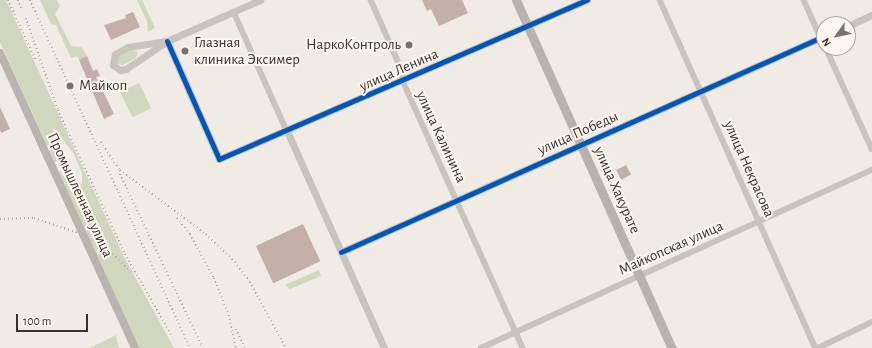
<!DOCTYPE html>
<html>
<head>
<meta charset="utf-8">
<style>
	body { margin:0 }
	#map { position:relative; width:872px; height:348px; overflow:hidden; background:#f0ebe5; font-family:"Alegreya Sans",sans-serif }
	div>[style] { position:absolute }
	.green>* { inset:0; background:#d1d6bf; transform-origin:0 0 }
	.building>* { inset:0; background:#c3afa7; transform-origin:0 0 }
	.minor>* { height:5.5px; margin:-2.75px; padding:0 2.75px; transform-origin:2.75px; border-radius:2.75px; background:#c9c3be }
	.tertiary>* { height:7px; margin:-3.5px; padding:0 3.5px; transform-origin:3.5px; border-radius:3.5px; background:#c9c3be }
	.secondary>* { height:8px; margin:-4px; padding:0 4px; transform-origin:4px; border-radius:4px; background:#bab3ae }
	.primary>* { height:9px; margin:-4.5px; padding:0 4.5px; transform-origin:4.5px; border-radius:4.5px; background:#b8b1ad }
	.rail>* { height:1.5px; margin-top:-0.75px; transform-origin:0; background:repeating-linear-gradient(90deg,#b1aca8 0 1px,transparent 0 4px) }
	.cycleway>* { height:5px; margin:-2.5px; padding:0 2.5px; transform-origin:2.5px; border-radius:2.5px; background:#0057b8 }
	.dots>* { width:11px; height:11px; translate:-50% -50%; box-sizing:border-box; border:2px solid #fbf5ee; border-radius:50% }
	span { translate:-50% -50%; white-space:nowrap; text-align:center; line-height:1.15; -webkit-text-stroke:4px #fbf5ee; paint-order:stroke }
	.poi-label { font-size:15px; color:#3b302b }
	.left { translate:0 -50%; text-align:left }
	.right { translate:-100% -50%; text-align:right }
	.street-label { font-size:15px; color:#3b302b }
	.north { position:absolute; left:816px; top:16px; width:40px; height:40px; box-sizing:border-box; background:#fbf5ee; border:1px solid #aea6a0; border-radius:50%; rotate:237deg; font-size:11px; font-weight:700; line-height:16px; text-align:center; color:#3b302b }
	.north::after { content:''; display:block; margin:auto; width:14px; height:18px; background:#7a716c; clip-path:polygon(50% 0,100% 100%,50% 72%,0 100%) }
	.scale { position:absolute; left:16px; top:314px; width:72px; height:18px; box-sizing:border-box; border:2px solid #3b302b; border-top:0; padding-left:5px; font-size:12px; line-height:14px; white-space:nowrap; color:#3b302b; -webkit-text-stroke:3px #fbf5ee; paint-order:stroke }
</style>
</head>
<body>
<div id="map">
	<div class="green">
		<i style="clip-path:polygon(0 0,6px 0,125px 259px,174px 348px,139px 348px,59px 172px,61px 171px,65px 178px,82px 184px,82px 173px,74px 154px,53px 127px,60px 156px,55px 163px,0 42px)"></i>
		<i style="clip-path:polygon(40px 0,57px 0,60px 6px,55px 14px,71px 46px,81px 47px,87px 56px,79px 60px,77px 56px,71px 58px,56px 25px,51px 24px)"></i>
		<i style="clip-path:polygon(137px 0,142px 0,155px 28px,148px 32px,147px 21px)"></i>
		<i style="clip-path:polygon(132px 50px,138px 52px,136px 58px,123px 65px,117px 64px,118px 56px)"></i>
		<i style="left:139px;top:83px;width:28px;height:21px;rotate:64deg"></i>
		<i style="clip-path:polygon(319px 270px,321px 276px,290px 289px,285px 285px)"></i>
		<i style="clip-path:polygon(116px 335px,119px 348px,90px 348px)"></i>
	</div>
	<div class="building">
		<i style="clip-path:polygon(422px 0,462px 0,468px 13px,439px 26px,431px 9px,427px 11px)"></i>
		<i style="clip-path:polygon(133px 12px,140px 27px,111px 40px,104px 25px,126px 18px,125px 15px)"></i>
		<i style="clip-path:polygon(87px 56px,93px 71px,97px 69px,100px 76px,96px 77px,114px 114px,104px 119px,79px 60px)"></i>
		<i style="clip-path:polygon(0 107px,10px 129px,1px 133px,0 130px)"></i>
		<i style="left:626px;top:165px;width:11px;height:11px;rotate:63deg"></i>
		<i style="left:303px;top:224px;width:41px;height:52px;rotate:65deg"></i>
	</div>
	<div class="minor">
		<i style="left:371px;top:0;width:77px;rotate:66.1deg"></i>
		<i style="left:402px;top:70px;width:11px;rotate:85deg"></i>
		<i style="left:403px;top:81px;width:293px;rotate:65.8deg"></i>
		<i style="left:660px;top:0;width:381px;rotate:65.9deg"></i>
		<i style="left:804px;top:0;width:49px;rotate:66deg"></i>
		<i style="left:234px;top:12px;width:130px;rotate:66deg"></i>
		<i style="left:826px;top:48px;width:111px;rotate:65.5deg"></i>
		<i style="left:481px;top:348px;width:430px;rotate:-24.5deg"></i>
		<i style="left:818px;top:348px;width:60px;rotate:-25.7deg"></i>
	</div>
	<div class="tertiary">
		<i style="left:848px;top:26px;width:26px;rotate:-25deg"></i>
		<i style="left:167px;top:41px;width:129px;rotate:66.2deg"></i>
		<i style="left:219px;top:159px;width:401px;rotate:-23.4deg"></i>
		<i style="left:167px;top:41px;width:50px;rotate:145.7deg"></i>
		<i style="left:126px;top:69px;width:6px;rotate:171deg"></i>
		<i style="left:120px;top:70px;width:9px;rotate:-144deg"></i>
		<i style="left:113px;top:65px;width:11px;rotate:-80deg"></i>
		<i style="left:115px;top:54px;width:15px;rotate:-28deg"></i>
		<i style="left:128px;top:47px;width:39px;rotate:-9deg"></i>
		<i style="left:167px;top:41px;width:102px;rotate:-23.8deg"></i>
		<i style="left:287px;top:131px;width:238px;rotate:65.9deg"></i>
		<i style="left:341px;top:252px;width:529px;rotate:-24.09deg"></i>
	</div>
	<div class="secondary">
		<i style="left:0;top:53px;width:324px;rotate:65.4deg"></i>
	</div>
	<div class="primary">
		<i style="left:516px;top:0;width:381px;rotate:65.9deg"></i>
	</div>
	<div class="rail">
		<i style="left:8px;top:0;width:67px;rotate:65.3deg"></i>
		<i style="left:18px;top:0;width:9px;rotate:69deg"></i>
		<i style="left:30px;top:0;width:383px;rotate:65.3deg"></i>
		<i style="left:26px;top:18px;width:97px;rotate:70.8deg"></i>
		<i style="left:58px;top:110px;width:159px;rotate:65deg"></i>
		<i style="left:125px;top:254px;width:95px;rotate:60.2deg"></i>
		<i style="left:101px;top:142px;width:34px;rotate:56deg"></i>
		<i style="left:120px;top:170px;width:107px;rotate:36.7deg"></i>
		<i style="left:206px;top:234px;width:40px;rotate:44deg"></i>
		<i style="left:235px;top:262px;width:25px;rotate:53deg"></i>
		<i style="left:250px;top:282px;width:75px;rotate:61.4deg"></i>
		<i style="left:120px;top:174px;width:191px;rotate:64.5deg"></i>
		<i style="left:177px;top:218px;width:21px;rotate:51deg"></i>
		<i style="left:190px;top:234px;width:50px;rotate:61.4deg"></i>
		<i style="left:214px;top:278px;width:40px;rotate:68deg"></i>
		<i style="left:229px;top:315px;width:34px;rotate:78deg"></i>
		<i style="left:0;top:219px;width:34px;rotate:-2deg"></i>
		<i style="left:34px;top:218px;width:51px;rotate:18.4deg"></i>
		<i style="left:82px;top:234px;width:41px;rotate:34.1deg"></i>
		<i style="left:116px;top:257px;width:21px;rotate:45deg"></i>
		<i style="left:236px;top:329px;width:21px;rotate:65deg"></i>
	</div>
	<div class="cycleway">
		<i style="left:167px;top:41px;width:129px;rotate:66.2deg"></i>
		<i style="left:219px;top:159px;width:401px;rotate:-23.4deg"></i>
		<i style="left:341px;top:252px;width:529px;rotate:-24.09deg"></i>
	</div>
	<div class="dots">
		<i style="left:409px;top:45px;background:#7a716c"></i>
		<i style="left:185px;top:51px;background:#7a716c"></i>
		<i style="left:70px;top:86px;background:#7a716c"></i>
	</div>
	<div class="poi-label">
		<span class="left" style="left:194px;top:51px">Глазная<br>клиника Эксимер</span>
		<span class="right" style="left:401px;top:45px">НаркоКонтроль</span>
		<span class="left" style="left:79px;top:86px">Майкоп</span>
	</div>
	<div class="street-label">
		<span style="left:399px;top:70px;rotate:-24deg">улица Ленина</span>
		<span style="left:578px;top:133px;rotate:-24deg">улица Победы</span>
		<span style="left:441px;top:137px;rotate:65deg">улица Калинина</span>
		<span style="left:749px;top:169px;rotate:66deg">улица Некрасова</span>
		<span style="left:617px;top:190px;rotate:66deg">улица Хакурате</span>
		<span style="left:80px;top:195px;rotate:65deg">Промышленная улица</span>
		<span style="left:671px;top:248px;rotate:-24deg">Майкопская улица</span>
	</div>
	<div class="north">N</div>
	<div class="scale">100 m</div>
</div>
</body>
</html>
